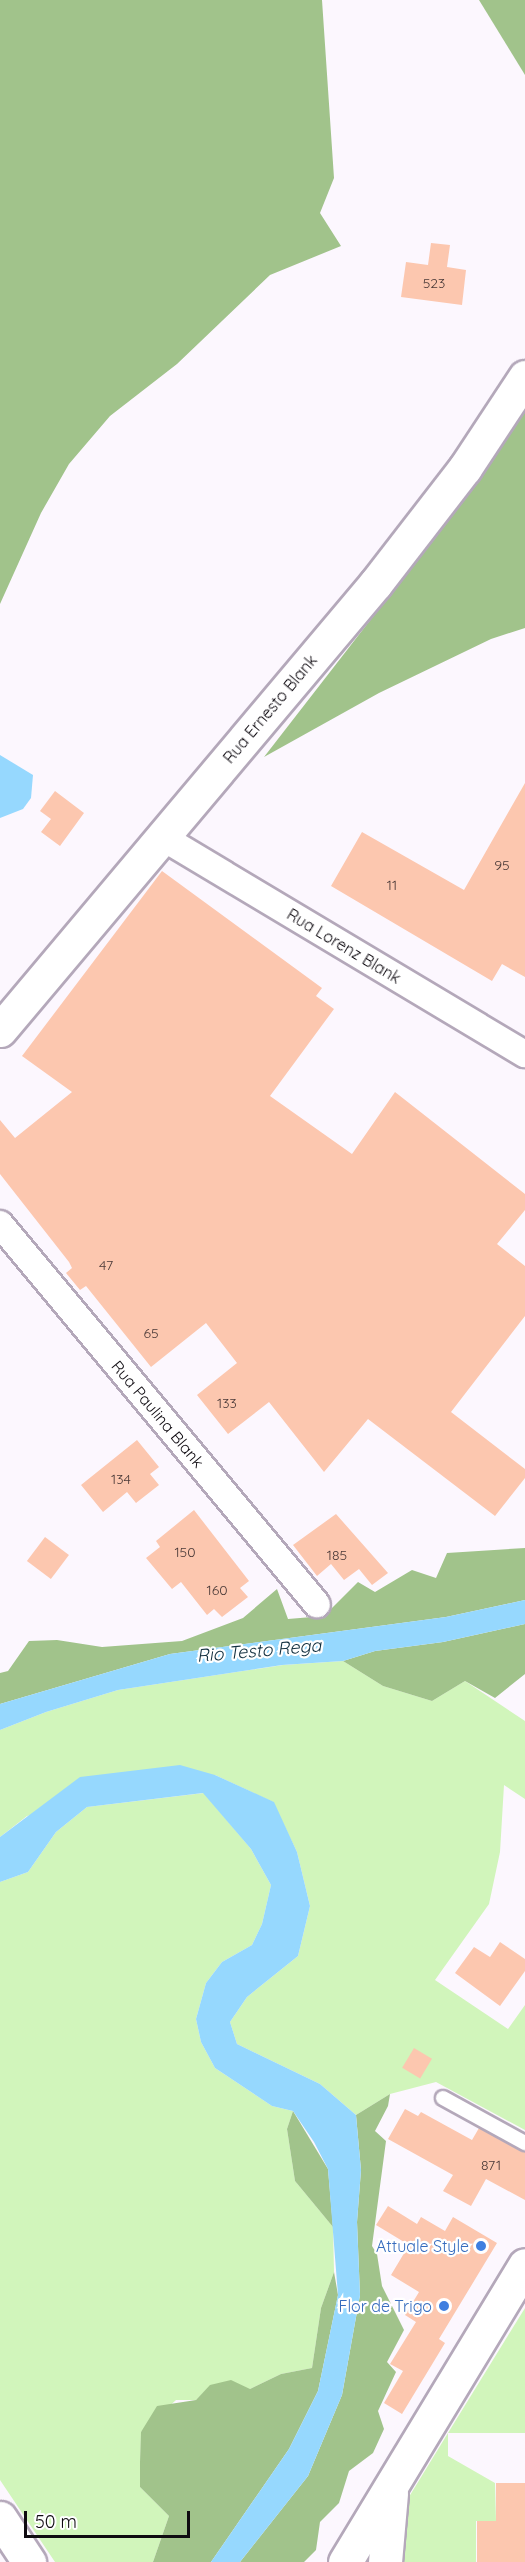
<!DOCTYPE html>
<html>
<head>
<meta charset="utf-8">
<style>
	body { margin:0 }
	#map { position:relative; width:525px; height:2562px; overflow:hidden; background:#fcf7fe; font-family:Quicksand,sans-serif }
	div>[style] { position:absolute }
	.green>* { inset:0; background:#d1f5bb }
	.forest>* { inset:0; background:#a1c38b }
	.water>* { inset:0; background:#96d8fe }
	.building>* { inset:0; background:#fcc7af; transform-origin:0 0 }
	.roads { filter:drop-shadow(2px 0 #b4a8ba) drop-shadow(-2px 0 #b4a8ba) drop-shadow(0 2px #b4a8ba) drop-shadow(0 -2px #b4a8ba) }
	.lane>* { height:14px; margin:-7px; padding:0 7px; transform-origin:7px; border-radius:7px; background:#fff }
	.street>* { height:26px; margin:-13px; padding:0 13px; transform-origin:13px; border-radius:13px; background:#fff }
	.secondary>* { height:33px; margin:-16.5px; padding:0 16.5px; transform-origin:16.5px; border-radius:16.5px; background:#fff }
	.primary>* { height:33px; margin:-16.5px; padding:0 16.5px; transform-origin:16.5px; border-radius:16.5px; background:#fff }
	.dots>* { width:16px; height:16px; translate:-50% -50%; box-sizing:border-box; border:3px solid #fff; border-radius:50% }
	span { translate:-50% -50%; white-space:nowrap; text-align:center; line-height:1.15; -webkit-text-stroke:4.5px #fff; paint-order:stroke }
	.number-label { font-size:14px; color:#4a3a38 }
	.number-label span { -webkit-text-stroke-width:0 }
	.street-label { font-size:16px; color:#0f0b11 }
	.shop-label { font-size:16px; color:#366cbe }
	.right { translate:-100% -50%; text-align:right }
	.water-label { font-size:18px; color:#102e3e; font-style:italic }
	.scale { position:absolute; left:24px; top:2511px; width:166px; height:27px; box-sizing:border-box; border:3px solid #0f0b11; border-top:0; padding-left:8px; font-size:18px; line-height:21px; white-space:nowrap; color:#0f0b11; -webkit-text-stroke:4px #fff; paint-order:stroke }
</style>
</head>
<body>
<div id="map">
	<div class="green">
		<i style="clip-path:polygon(343px 1661px,383px 1686px,432px 1701px,465px 1681px,525px 1721px,525px 1799px,504px 1785px,500px 1852px,489px 1904px,435px 1980px,508px 2029px,525px 2005px,525px 2130px,436px 2082px,390px 2094px,356px 2115px,320px 2084px,237px 2044px,230px 2022px,247px 1997px,298px 1956px,310px 1906px,297px 1852px,273px 1802px,215px 1775px,27px 1816px,0 1837px,0 1730px,46px 1712px,118px 1690px,283px 1665px)"></i>
		<i style="clip-path:polygon(204px 1793px,251px 1849px,271px 1885px,262px 1924px,252px 1945px,222px 1962px,206px 1983px,196px 2019px,201px 2042px,215px 2068px,272px 2106px,293px 2111px,287px 2129px,295px 2181px,333px 2227px,334px 2272px,321px 2308px,312px 2368px,281px 2374px,250px 2389px,211px 2385px,196px 2400px,176px 2400px,141px 2432px,140px 2487px,169px 2516px,153px 2562px,55px 2562px,0 2480px,0 1882px,28px 1872px,56px 1832px,87px 1807px)"></i>
		<i style="clip-path:polygon(525px 2308px,525px 2433px,448px 2433px,448px 2456px,495px 2483px,496px 2521px,476px 2521px,476px 2562px,398px 2562px,404px 2505px,448px 2433px)"></i>
	</div>
	<div class="forest">
		<i style="clip-path:polygon(0 0,322px 0,334px 178px,320px 213px,341px 246px,270px 275px,177px 364px,110px 416px,69px 464px,41px 513px,0 604px)"></i>
		<i style="clip-path:polygon(479px 0,525px 0,525px 75px)"></i>
		<i style="clip-path:polygon(525px 397px,525px 628px,491px 639px,379px 693px,264px 757px,451px 516px)"></i>
		<i style="clip-path:polygon(525px 1548px,525px 1600px,446px 1617px,170px 1654px,0 1704px,0 1673px,8px 1671px,29px 1641px,57px 1640px,102px 1647px,182px 1641px,243px 1618px,277px 1589px,288px 1619px,324px 1616px,358px 1582px,375px 1592px,412px 1570px,436px 1578px,447px 1553px)"></i>
		<i style="clip-path:polygon(525px 1624px,525px 1674px,495px 1698px,465px 1681px,432px 1701px,383px 1686px,343px 1661px,375px 1651px,443px 1642px)"></i>
		<i style="clip-path:polygon(390px 2094px,388px 2106px,375px 2131px,386px 2141px,372px 2246px,377px 2254px,382px 2286px,404px 2330px,387px 2362px,396px 2372px,378px 2411px,384px 2429px,373px 2453px,349px 2471px,339px 2503px,320px 2522px,316px 2550px,304px 2562px,240px 2562px,308px 2476px,342px 2395px,360px 2295px,357px 2222px,361px 2170px,356px 2115px)"></i>
		<i style="clip-path:polygon(293px 2111px,328px 2169px,333px 2227px,295px 2181px,287px 2129px)"></i>
		<i style="clip-path:polygon(334px 2272px,338px 2295px,318px 2391px,289px 2449px,211px 2562px,153px 2562px,169px 2516px,140px 2487px,140px 2462px,141px 2432px,157px 2406px,196px 2400px,210px 2385px,231px 2380px,250px 2389px,281px 2374px,312px 2368px,321px 2308px)"></i>
	</div>
	<div class="water">
		<i style="clip-path:polygon(0 755px,33px 775px,31px 798px,23px 809px,0 818px)"></i>
		<i style="clip-path:polygon(525px 1600px,525px 1624px,443px 1642px,375px 1651px,343px 1661px,282px 1665px,118px 1690px,46px 1712px,0 1730px,0 1704px,170px 1654px,446px 1617px)"></i>
		<i style="clip-path:polygon(180px 1765px,215px 1775px,274px 1802px,297px 1852px,310px 1906px,298px 1956px,247px 1997px,230px 2022px,237px 2044px,320px 2084px,356px 2115px,361px 2170px,357px 2222px,360px 2295px,342px 2395px,308px 2476px,240px 2562px,211px 2562px,289px 2449px,318px 2391px,338px 2295px,328px 2169px,314px 2142px,293px 2111px,272px 2106px,215px 2068px,201px 2042px,196px 2019px,206px 1983px,222px 1962px,252px 1945px,262px 1924px,271px 1885px,251px 1849px,203px 1793px,87px 1807px,56px 1832px,28px 1872px,0 1882px,0 1837px,80px 1777px)"></i>
	</div>
	<div class="building">
		<i style="clip-path:polygon(431px 243px,450px 245px,447px 267px,466px 270px,462px 305px,401px 297px,406px 262px,428px 265px)"></i>
		<i style="clip-path:polygon(525px 783px,525px 977px,502px 964px,492px 981px,331px 886px,362px 832px,464px 890px)"></i>
		<i style="clip-path:polygon(55px 791px,84px 813px,60px 846px,41px 832px,51px 819px,40px 811px)"></i>
		<i style="clip-path:polygon(162px 871px,322px 988px,316px 996px,334px 1009px,270px 1096px,352px 1154px,395px 1092px,525px 1194px,525px 1210px,497px 1244px,525px 1266px,525px 1316px,451px 1412px,525px 1469px,525px 1478px,495px 1516px,368px 1419px,324px 1472px,269px 1402px,228px 1434px,197px 1395px,237px 1363px,206px 1323px,151px 1367px,86px 1286px,80px 1290px,66px 1273px,72px 1268px,69px 1262px,0 1174px,0 1120px,15px 1138px,72px 1092px,22px 1056px)"></i>
		<i style="clip-path:polygon(137px 1440px,159px 1467px,150px 1474px,159px 1485px,136px 1503px,127px 1492px,103px 1512px,81px 1485px)"></i>
		<i style="clip-path:polygon(194px 1510px,249px 1581px,240px 1588px,248px 1597px,222px 1617px,214px 1609px,207px 1615px,181px 1582px,172px 1589px,146px 1558px,160px 1547px,156px 1541px)"></i>
		<i style="clip-path:polygon(336px 1514px,388px 1573px,372px 1585px,359px 1569px,344px 1580px,331px 1564px,317px 1576px,293px 1545px)"></i>
		<i style="left:45px;top:1537px;width:30px;height:30px;rotate:37deg"></i>
		<i style="clip-path:polygon(500px 1942px,525px 1959px,525px 1971px,500px 2006px,455px 1973px,474px 1947px,490px 1957px)"></i>
		<i style="left:414px;top:2048px;width:21px;height:23px;rotate:31deg"></i>
		<i style="clip-path:polygon(405px 2109px,418px 2116px,421px 2112px,472px 2140px,479px 2128px,525px 2152px,525px 2200px,486px 2179px,471px 2206px,443px 2191px,453px 2175px,388px 2139px)"></i>
		<i style="clip-path:polygon(388px 2206px,417px 2224px,421px 2217px,445px 2231px,453px 2217px,497px 2243px,439px 2339px,445px 2343px,402px 2414px,384px 2403px,403px 2371px,390px 2364px,416px 2322px,405px 2315px,419px 2292px,391px 2275px,409px 2245px,376px 2225px)"></i>
		<i style="clip-path:polygon(496px 2483px,525px 2483px,525px 2562px,477px 2562px,477px 2521px,496px 2521px)"></i>
	</div>
	<div class="roads">
		<div class="lane">
			<i style="left:443px;top:2098px;width:94px;rotate:28.8deg"></i>
		</div>
		<div class="street">
			<i style="left:162px;top:837px;width:423px;rotate:30.9deg"></i>
			<i style="left:0;top:1224px;width:495px;rotate:50.2deg"></i>
		</div>
		<div class="secondary">
			<i style="left:0;top:1030px;width:584px;rotate:-49.93deg"></i>
			<i style="left:376px;top:583px;width:145px;rotate:-52.3deg"></i>
			<i style="left:465px;top:468px;width:109px;rotate:-56.6deg"></i>
			<i style="left:0;top:2518px;width:53px;rotate:56.6deg"></i>
		</div>
		<div class="primary">
			<i style="left:345px;top:2562px;width:347px;rotate:-58.8deg"></i>
			<i style="left:385px;top:2562px;width:69px;rotate:-85deg"></i>
		</div>
	</div>
	<div class="dots">
		<i style="left:481px;top:2246px;background:#3f7fe0"></i>
		<i style="left:444px;top:2306px;background:#3f7fe0"></i>
	</div>
	<div class="number-label">
		<span style="left:434px;top:283px">523</span>
		<span style="left:502px;top:865px">95</span>
		<span style="left:392px;top:885px">11</span>
		<span style="left:106px;top:1265px">47</span>
		<span style="left:151px;top:1333px">65</span>
		<span style="left:227px;top:1403px">133</span>
		<span style="left:121px;top:1479px">134</span>
		<span style="left:185px;top:1552px">150</span>
		<span style="left:337px;top:1555px">185</span>
		<span style="left:217px;top:1590px">160</span>
		<span style="left:491px;top:2165px">871</span>
	</div>
	<div class="street-label">
		<span style="left:270px;top:709px;rotate:-50deg">Rua Ernesto Blank</span>
		<span style="left:344px;top:946px;rotate:31deg">Rua Lorenz Blank</span>
		<span style="left:158px;top:1414px;rotate:50deg">Rua Paulina Blank</span>
	</div>
	<div class="shop-label">
		<span class="right" style="left:469px;top:2246px">Attuale Style</span>
		<span class="right" style="left:432px;top:2306px">Flor de Trigo</span>
	</div>
	<div class="water-label">
		<span style="left:259px;top:1651px;rotate:-5deg">Rio Testo Rega</span>
	</div>
	<div class="scale">50 m</div>
</div>
</body>
</html>
